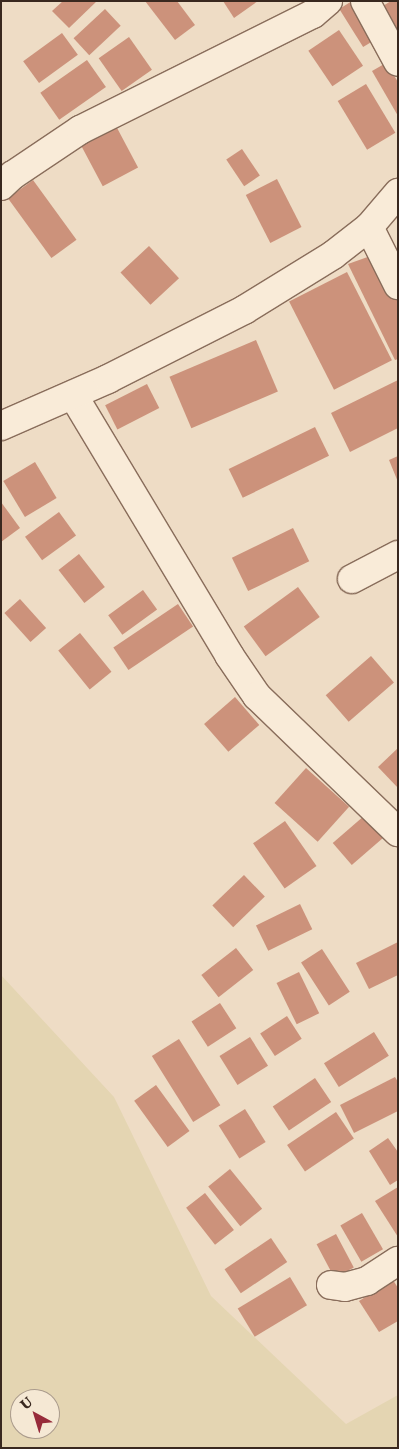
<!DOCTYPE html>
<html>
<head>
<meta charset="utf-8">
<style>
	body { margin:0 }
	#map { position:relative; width:399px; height:1449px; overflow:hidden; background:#eedcc5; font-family:"Roboto Serif",serif }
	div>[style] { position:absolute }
	.farmland>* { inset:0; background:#e4d5b2 }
	.building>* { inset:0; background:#cc927b; transform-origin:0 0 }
	.roads { filter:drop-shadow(1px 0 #896d5b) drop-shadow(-1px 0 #896d5b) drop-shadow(0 1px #896d5b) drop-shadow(0 -1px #896d5b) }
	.minor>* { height:28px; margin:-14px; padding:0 14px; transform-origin:14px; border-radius:14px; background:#f9ebd8 }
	span { translate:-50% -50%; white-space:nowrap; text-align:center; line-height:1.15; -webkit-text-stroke:4px #f5e8d4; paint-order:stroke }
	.frame { position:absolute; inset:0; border:2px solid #39281f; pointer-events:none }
	.north { position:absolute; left:10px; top:1389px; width:50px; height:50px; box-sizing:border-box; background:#f5e8d4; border:1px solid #aa9b8c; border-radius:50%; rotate:321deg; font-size:14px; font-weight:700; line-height:20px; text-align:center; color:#39281f }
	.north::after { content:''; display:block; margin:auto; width:18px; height:22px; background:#972b3a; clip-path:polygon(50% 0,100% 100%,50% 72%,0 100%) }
</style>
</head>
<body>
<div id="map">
	<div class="farmland">
		<i style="clip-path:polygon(evenodd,1px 975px,114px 1097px,211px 1296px,346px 1424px,398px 1395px,398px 1448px,1px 1448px,1px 975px,20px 1399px,50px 1399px,50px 1429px,20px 1429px,20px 1399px)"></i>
	</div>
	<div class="building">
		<i style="clip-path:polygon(63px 1px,97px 1px,69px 28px,52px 11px)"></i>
		<i style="clip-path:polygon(145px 1px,177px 1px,195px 25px,175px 40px)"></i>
		<i style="clip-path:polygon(223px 1px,258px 1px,234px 18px)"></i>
		<i style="left:352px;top:1px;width:45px;height:15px;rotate:58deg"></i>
		<i style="clip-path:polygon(391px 1px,398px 1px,398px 40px,378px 9px)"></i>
		<i style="left:105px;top:9px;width:23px;height:43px;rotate:47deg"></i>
		<i style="left:339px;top:30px;width:43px;height:37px;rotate:56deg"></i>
		<i style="left:62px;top:33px;width:27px;height:48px;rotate:54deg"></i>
		<i style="left:129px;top:37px;width:40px;height:37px;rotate:55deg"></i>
		<i style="left:87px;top:60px;width:33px;height:57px;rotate:55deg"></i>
		<i style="clip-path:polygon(386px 63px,398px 82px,398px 116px,372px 71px)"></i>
		<i style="left:366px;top:84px;width:57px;height:33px;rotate:59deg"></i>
		<i style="left:116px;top:126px;width:47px;height:40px;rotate:62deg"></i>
		<i style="left:242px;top:149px;width:32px;height:19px;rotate:56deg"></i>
		<i style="left:277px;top:179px;width:54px;height:35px;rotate:63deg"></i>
		<i style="left:33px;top:180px;width:74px;height:31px;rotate:54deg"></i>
		<i style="left:149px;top:246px;width:44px;height:39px;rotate:47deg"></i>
		<i style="clip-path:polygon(376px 254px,398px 298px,398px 359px,395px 360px,348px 264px)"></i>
		<i style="left:347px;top:272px;width:99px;height:65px;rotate:63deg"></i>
		<i style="left:256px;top:340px;width:56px;height:94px;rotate:67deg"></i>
		<i style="clip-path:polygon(398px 380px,398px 428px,350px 452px,331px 413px)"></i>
		<i style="left:147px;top:384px;width:27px;height:47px;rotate:63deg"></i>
		<i style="left:315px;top:427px;width:32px;height:96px;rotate:64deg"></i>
		<i style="clip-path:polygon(398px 456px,398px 482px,389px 460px)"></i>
		<i style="left:35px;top:462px;width:42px;height:37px;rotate:59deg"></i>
		<i style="clip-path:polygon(1px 502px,20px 528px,1px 542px)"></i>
		<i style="left:59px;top:512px;width:29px;height:42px;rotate:54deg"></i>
		<i style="left:293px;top:528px;width:37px;height:68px;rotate:64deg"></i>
		<i style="left:79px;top:554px;width:42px;height:26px;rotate:52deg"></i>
		<i style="left:298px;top:587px;width:37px;height:67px;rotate:54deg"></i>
		<i style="left:143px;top:590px;width:24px;height:43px;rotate:54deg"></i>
		<i style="left:20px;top:599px;width:39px;height:21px;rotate:48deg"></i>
		<i style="left:178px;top:604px;width:27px;height:78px;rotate:56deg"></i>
		<i style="left:80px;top:633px;width:50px;height:28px;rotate:51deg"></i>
		<i style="left:371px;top:656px;width:35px;height:60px;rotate:49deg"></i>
		<i style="left:235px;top:697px;width:37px;height:41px;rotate:49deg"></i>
		<i style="clip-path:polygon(398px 748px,398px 788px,378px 767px)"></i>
		<i style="left:306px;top:768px;width:58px;height:47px;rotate:42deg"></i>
		<i style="left:372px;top:809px;width:29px;height:52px;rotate:49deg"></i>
		<i style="left:285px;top:821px;width:55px;height:39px;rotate:55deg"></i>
		<i style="left:244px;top:875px;width:30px;height:44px;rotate:46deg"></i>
		<i style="left:300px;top:904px;width:28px;height:49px;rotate:64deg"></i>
		<i style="clip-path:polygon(398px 942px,398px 975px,369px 989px,356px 963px)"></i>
		<i style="left:236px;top:948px;width:28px;height:44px;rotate:52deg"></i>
		<i style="left:322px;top:949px;width:51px;height:25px;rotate:57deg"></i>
		<i style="left:299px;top:972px;width:46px;height:25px;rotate:64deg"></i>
		<i style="left:220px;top:1003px;width:30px;height:34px;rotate:57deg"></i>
		<i style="left:287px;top:1016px;width:27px;height:32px;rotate:57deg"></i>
		<i style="left:374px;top:1032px;width:28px;height:59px;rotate:58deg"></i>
		<i style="left:250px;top:1037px;width:34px;height:36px;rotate:58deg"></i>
		<i style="left:179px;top:1039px;width:78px;height:32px;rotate:58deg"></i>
		<i style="clip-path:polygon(395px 1077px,398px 1082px,398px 1111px,354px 1133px,340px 1105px)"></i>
		<i style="left:315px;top:1078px;width:29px;height:51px;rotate:56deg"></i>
		<i style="left:156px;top:1085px;width:57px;height:27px;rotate:54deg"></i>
		<i style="left:245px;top:1109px;width:39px;height:31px;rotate:58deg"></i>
		<i style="left:336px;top:1112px;width:32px;height:59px;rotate:56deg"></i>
		<i style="clip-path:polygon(388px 1138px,398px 1152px,398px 1180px,390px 1185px,369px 1151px)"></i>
		<i style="left:230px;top:1169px;width:51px;height:28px;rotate:51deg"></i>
		<i style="clip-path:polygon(398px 1187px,398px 1237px,375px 1201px)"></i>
		<i style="left:205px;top:1193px;width:47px;height:24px;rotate:52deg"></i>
		<i style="left:362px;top:1213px;width:42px;height:25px;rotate:60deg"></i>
		<i style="left:336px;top:1234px;width:38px;height:22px;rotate:62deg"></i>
		<i style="left:271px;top:1238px;width:29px;height:56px;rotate:56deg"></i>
		<i style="left:290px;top:1277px;width:33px;height:61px;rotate:59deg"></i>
		<i style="clip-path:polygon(393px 1280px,398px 1288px,398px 1321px,379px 1332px,359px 1301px)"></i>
	</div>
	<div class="roads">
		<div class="minor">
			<i style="left:365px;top:1px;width:69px;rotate:61.6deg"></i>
			<i style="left:1px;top:186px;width:16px;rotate:-43deg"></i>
			<i style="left:13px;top:175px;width:81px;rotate:-33.9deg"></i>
			<i style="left:80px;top:130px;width:260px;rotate:-26.5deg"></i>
			<i style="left:313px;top:14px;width:20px;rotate:-41deg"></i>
			<i style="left:369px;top:227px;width:65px;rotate:63.4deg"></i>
			<i style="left:73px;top:395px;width:303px;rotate:59deg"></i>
			<i style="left:229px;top:655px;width:50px;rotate:55.7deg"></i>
			<i style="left:257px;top:696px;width:196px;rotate:44deg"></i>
			<i style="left:1px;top:426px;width:117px;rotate:-23.7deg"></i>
			<i style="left:108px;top:379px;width:153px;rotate:-26.9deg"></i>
			<i style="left:244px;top:310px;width:105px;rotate:-31.7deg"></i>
			<i style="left:333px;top:255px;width:46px;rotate:-37.9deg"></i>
			<i style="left:369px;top:227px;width:45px;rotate:-49.5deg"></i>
			<i style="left:352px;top:579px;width:52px;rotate:-27.6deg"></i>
			<i style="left:331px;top:1285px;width:14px;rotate:8deg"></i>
			<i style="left:345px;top:1287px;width:23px;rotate:-15deg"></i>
			<i style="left:367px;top:1281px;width:37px;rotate:-33deg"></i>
		</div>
	</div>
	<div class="frame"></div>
	<div class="north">U</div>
</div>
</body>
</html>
